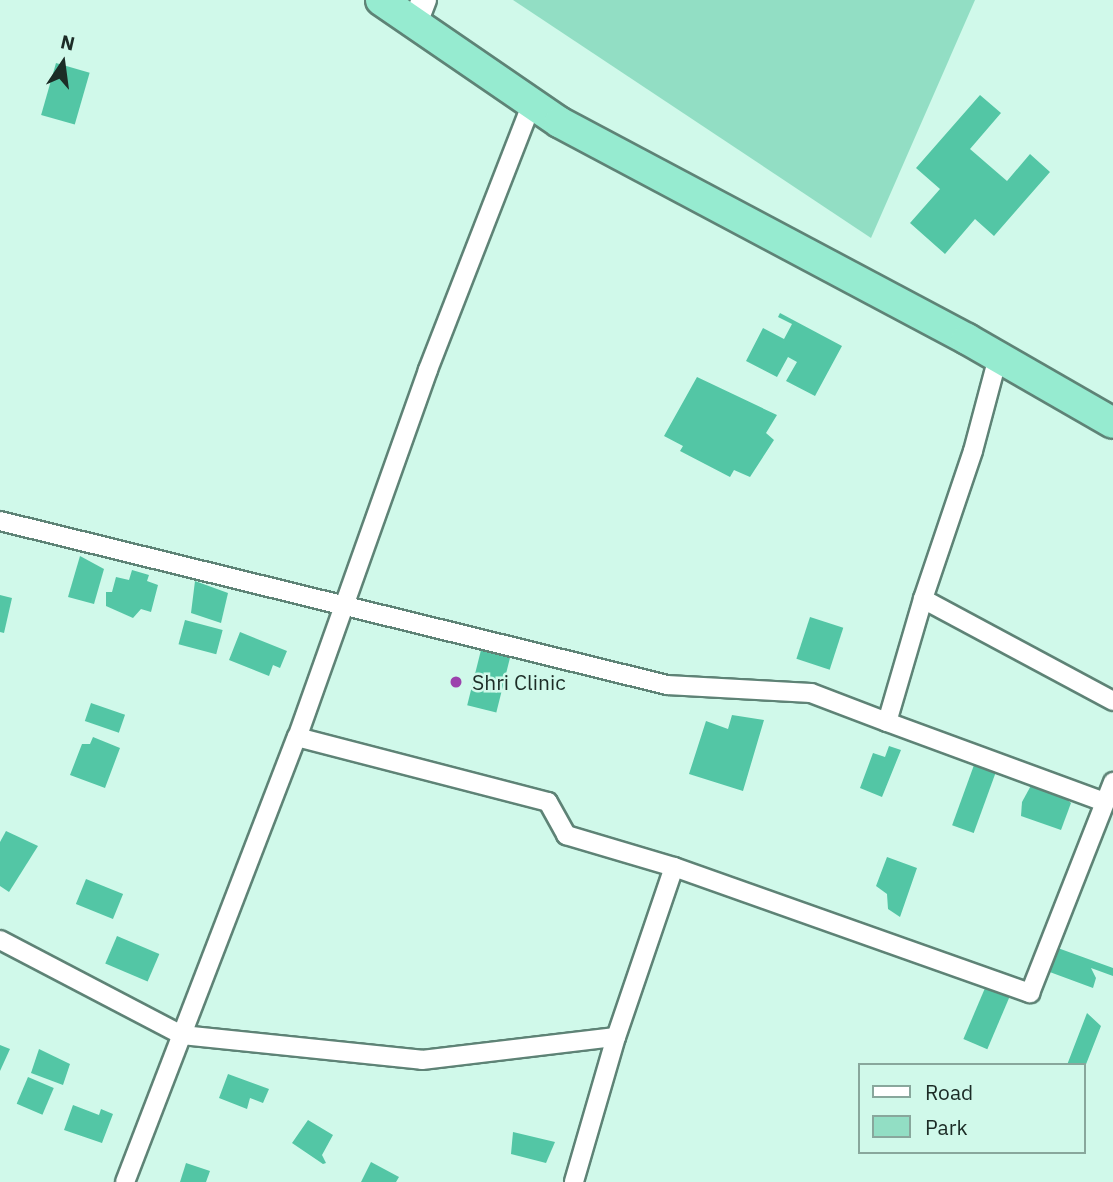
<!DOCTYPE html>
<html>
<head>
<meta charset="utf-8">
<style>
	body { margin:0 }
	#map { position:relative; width:1113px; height:1182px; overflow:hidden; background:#d0f9ea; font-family:"IBM Plex Sans",sans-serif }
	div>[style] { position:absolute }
	.green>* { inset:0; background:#92dec4 }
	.building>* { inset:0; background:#53c6a5; transform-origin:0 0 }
	.roads { filter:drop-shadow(2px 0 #5e8376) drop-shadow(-2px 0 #5e8376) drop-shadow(0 2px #5e8376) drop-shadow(0 -2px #5e8376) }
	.minor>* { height:18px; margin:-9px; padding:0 9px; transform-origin:9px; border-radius:9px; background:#fff }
	.secondary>* { height:24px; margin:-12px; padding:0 12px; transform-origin:12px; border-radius:12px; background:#fff }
	.trunk>* { height:30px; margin:-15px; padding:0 15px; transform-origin:15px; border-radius:15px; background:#96ebd0 }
	.dots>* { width:19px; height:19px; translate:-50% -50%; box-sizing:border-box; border:4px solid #d0f9ea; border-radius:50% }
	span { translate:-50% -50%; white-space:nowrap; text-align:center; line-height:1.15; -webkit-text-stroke:5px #d0f9ea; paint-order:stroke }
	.poi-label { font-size:21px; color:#1c2c26 }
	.left { translate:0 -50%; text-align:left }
	.legend { position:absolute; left:858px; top:1063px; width:228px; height:91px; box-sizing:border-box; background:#d0f9ea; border:2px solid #88a79c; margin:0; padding:9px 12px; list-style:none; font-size:21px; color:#1c2c26 }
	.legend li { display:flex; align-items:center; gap:14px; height:35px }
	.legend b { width:35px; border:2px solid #88a79c }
	.north { position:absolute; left:28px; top:28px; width:70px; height:70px; -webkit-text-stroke:5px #d0f9ea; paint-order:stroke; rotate:13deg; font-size:19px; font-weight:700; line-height:28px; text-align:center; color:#1c2c26 }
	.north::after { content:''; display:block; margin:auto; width:24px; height:32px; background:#1c2c26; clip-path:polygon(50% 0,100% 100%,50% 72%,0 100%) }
</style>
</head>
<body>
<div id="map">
	<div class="green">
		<i style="clip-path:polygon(513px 0,975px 0,871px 238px)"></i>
	</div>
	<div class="building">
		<i style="left:56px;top:63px;width:35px;height:54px;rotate:16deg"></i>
		<i style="clip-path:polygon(980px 95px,1001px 113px,970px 149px,1007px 181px,1030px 154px,1050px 172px,994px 236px,975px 219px,945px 254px,910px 223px,940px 189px,916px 168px)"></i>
		<i style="clip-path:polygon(780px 313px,842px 346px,815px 396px,786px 381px,797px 362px,788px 357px,777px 377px,746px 361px,763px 328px,784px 339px,792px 324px,778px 317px)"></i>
		<i style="clip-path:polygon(697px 377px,777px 415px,766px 433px,774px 440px,750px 477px,734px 470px,730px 477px,680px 451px,683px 446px,664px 436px)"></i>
		<i style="clip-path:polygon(80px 556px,104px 569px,94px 604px,68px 597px)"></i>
		<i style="clip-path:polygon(132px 570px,149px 575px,147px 581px,158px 585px,151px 612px,141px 609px,133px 618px,106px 606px,106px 592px,112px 592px,116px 577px,129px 580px)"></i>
		<i style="clip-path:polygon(195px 581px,228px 593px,221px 623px,191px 613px)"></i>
		<i style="clip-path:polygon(0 595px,12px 598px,4px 633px,0 632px)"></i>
		<i style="left:810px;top:617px;width:35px;height:44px;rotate:18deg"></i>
		<i style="left:185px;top:620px;width:39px;height:25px;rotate:15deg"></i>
		<i style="clip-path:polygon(240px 632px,287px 651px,280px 668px,273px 665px,269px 676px,229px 660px)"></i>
		<i style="left:481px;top:650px;width:30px;height:57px;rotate:14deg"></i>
		<i style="left:91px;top:703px;width:36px;height:19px;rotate:19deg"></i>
		<i style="clip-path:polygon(732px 715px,764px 720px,743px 791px,689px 774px,706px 721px,728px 729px)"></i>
		<i style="clip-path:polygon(93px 737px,120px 748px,105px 788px,70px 775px,82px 744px,90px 744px)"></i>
		<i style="clip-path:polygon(889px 746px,901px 750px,882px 797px,860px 788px,873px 753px,885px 757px)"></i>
		<i style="left:974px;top:765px;width:23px;height:64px;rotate:20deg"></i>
		<i style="clip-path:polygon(1034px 780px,1055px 789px,1071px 803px,1061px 830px,1021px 816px,1022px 802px)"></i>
		<i style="clip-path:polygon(6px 831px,38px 846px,9px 892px,0 886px,0 842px)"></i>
		<i style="clip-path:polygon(887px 857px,917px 868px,900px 917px,888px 909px,887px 894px,876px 886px)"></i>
		<i style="left:86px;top:879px;width:40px;height:27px;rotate:22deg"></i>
		<i style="left:117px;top:936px;width:46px;height:30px;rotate:23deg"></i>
		<i style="clip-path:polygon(1055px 947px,1113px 968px,1113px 976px,1091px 968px,1096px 978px,1093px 988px,1047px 971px)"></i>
		<i style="left:988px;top:981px;width:26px;height:63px;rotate:23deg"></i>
		<i style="clip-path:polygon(1087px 1013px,1101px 1026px,1083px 1072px,1083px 1065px,1067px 1065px)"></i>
		<i style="clip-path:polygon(0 1045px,10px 1049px,0 1071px)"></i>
		<i style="clip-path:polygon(39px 1049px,70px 1064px,63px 1085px,31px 1073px)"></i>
		<i style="clip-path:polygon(228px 1074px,269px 1089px,263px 1103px,250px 1098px,247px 1109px,219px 1098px)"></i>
		<i style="left:28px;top:1077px;width:28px;height:29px;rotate:23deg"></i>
		<i style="clip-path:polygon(73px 1105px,99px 1115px,101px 1109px,113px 1114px,102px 1143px,64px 1130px)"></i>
		<i style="clip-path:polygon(308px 1120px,333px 1135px,322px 1155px,326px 1163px,323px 1164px,292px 1143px)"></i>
		<i style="clip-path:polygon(513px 1132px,555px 1142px,546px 1163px,511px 1154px)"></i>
		<i style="clip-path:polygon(371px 1162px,399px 1177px,396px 1182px,361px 1182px)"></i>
		<i style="clip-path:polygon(186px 1163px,210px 1171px,206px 1182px,180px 1182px)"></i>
	</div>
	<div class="roads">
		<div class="minor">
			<i style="left:532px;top:103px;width:287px;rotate:111.3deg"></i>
			<i style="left:428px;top:370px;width:390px;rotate:109.6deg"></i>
			<i style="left:297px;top:737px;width:259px;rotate:14.5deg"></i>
			<i style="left:548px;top:802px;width:38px;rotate:61deg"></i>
			<i style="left:566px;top:835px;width:113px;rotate:16.5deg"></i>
			<i style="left:674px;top:867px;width:180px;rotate:108.8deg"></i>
			<i style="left:616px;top:1037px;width:151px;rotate:106.2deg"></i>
			<i style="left:998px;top:357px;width:97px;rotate:104.9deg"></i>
			<i style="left:973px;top:451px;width:156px;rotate:108.7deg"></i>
			<i style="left:923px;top:599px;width:216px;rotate:28.2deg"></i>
			<i style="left:0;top:521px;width:687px;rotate:13.81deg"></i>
			<i style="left:667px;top:685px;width:144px;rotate:3.2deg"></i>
			<i style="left:811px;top:693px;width:81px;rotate:20.9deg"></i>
			<i style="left:923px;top:599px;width:128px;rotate:106.3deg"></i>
			<i style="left:887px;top:722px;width:232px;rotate:20.2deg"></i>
			<i style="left:674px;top:867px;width:378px;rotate:19.5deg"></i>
			<i style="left:1030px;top:993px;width:227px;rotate:-68.5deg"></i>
			<i style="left:0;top:940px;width:205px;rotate:27.6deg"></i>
			<i style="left:182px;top:1035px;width:241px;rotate:5.9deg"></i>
			<i style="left:422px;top:1060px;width:195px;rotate:-6.8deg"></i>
			<i style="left:125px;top:1182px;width:477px;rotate:-68.9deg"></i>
		</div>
		<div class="secondary">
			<i style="left:415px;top:23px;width:25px;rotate:-69deg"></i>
		</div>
		<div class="trunk">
			<i style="left:381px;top:0;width:216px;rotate:34.4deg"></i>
			<i style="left:559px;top:122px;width:462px;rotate:28deg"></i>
			<i style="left:967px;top:339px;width:168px;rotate:29.9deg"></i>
		</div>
	</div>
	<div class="dots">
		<i style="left:456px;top:682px;background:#9c42ad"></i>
	</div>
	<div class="poi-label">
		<span class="left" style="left:472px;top:682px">Shri Clinic</span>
	</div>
	<ul class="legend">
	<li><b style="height:9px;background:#fff"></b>Road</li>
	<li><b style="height:19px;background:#92dec4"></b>Park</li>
	</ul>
	<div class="north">N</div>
</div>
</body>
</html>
